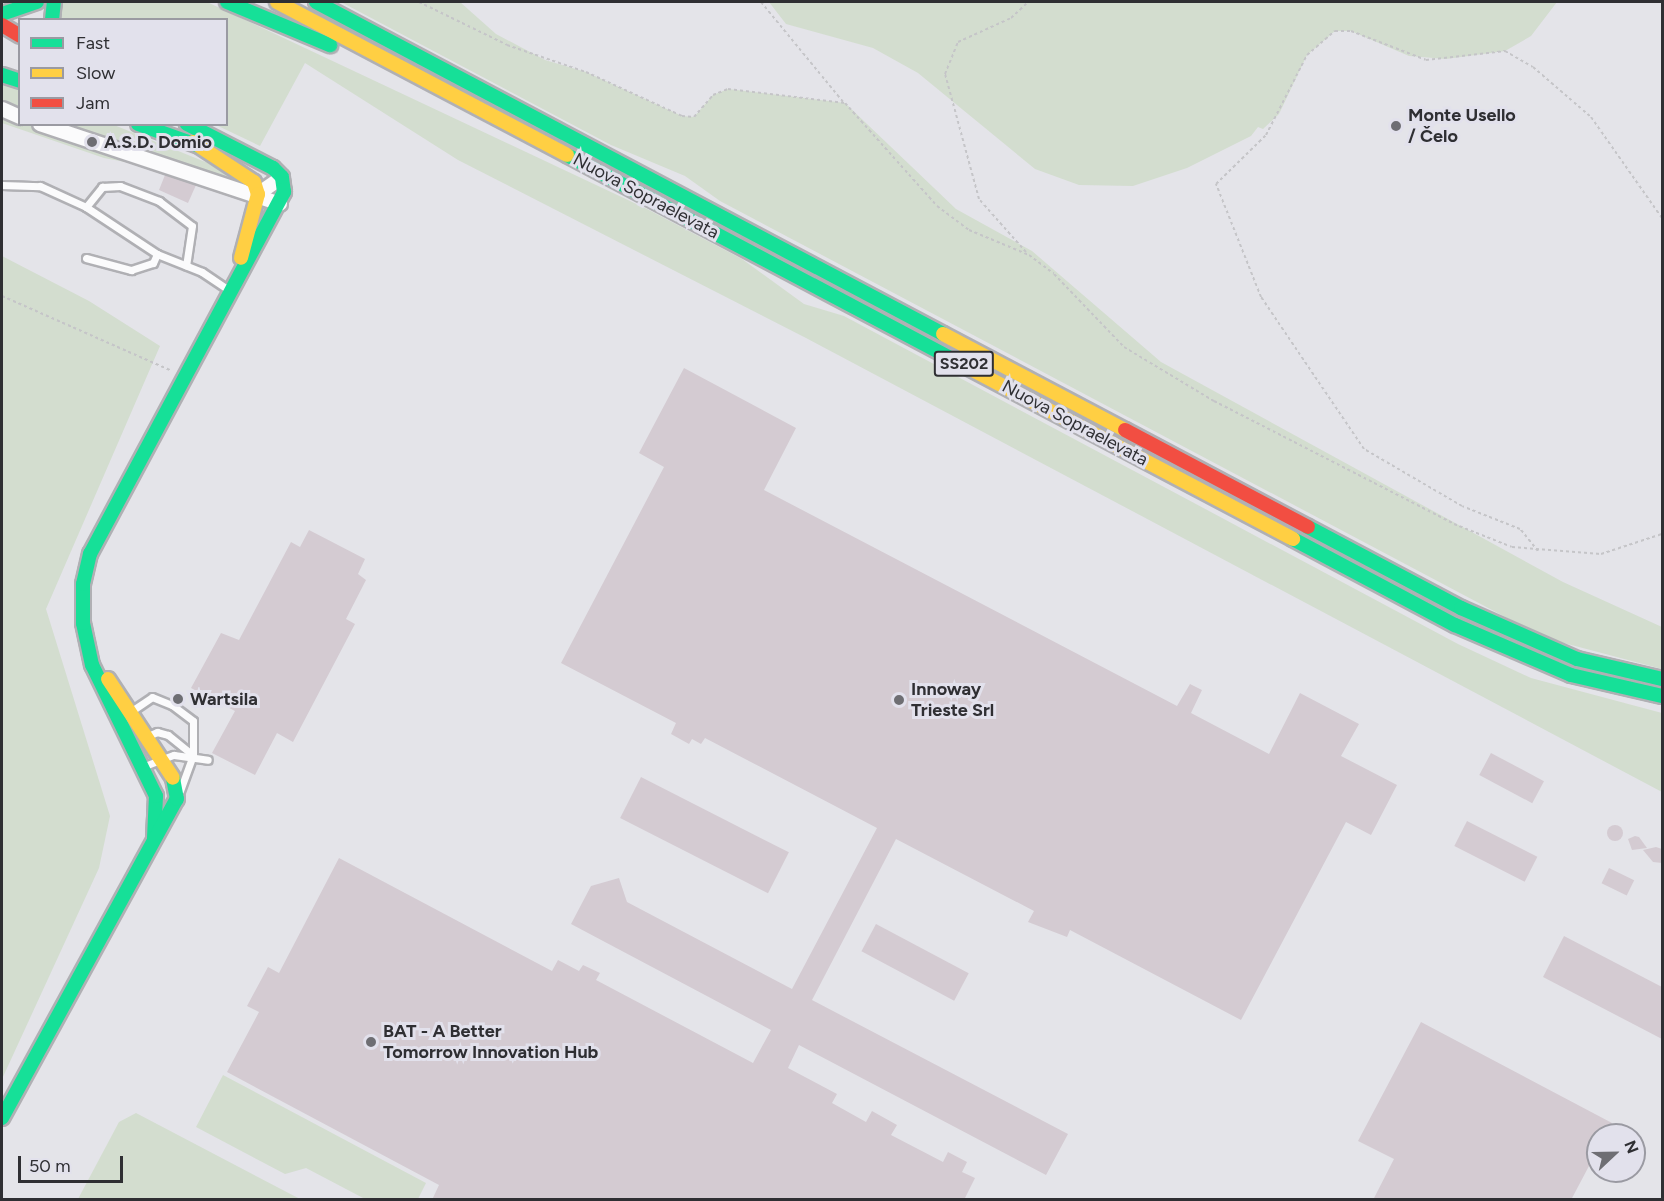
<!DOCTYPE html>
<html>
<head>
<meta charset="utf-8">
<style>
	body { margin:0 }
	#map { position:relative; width:1664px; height:1201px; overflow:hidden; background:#e4e4e9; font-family:Figtree,sans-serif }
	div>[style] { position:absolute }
	.green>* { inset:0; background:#d3ddcf }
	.building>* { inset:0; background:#d4cbd2; transform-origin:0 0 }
	.round { border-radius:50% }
	.path>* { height:2px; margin-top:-1px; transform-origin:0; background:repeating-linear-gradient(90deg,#c5c5c8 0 3px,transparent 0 6px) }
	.roads { filter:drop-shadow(2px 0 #b0b0b4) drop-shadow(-2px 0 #b0b0b4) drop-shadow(0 2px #b0b0b4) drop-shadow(0 -2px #b0b0b4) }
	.lane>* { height:7px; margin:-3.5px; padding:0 3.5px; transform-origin:3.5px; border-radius:3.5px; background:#fbfbfc }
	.street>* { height:14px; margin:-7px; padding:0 7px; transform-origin:7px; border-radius:7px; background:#fbfbfc }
	.fast>* { height:14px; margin:-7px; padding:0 7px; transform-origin:7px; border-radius:7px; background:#16e098 }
	.slow>* { height:14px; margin:-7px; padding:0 7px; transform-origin:7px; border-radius:7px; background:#ffcf43 }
	.jam>* { height:14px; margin:-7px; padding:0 7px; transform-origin:7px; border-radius:7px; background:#f24e42 }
	.dots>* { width:16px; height:16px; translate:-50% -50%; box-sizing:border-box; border:3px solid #e2e1ec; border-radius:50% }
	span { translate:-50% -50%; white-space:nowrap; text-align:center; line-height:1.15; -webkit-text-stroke:6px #e2e1ec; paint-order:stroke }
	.shield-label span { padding:2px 4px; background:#e2e1ec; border:2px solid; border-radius:4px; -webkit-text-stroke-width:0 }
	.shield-label { font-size:16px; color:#2f2f33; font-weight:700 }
	.poi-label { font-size:18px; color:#2f2f33; font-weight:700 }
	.left { translate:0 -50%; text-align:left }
	.street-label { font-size:18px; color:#2f2f33 }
	.frame { position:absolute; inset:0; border:3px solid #2f2f33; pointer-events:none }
	.legend { position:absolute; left:18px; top:18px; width:210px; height:108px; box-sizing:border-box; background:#e2e1ec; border:2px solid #9a9aa2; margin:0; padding:8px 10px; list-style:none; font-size:18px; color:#2f2f33 }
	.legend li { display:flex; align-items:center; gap:12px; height:30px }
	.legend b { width:30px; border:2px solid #9a9aa2 }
	.north { position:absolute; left:1586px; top:1123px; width:60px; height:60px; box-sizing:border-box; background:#e2e1ec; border:2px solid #9a9aa2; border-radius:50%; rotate:68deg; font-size:16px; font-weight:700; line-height:24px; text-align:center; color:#2f2f33 }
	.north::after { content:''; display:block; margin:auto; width:21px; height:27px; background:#6e6e73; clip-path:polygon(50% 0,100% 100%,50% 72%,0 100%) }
	.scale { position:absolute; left:18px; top:1156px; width:105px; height:27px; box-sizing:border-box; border:3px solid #2f2f33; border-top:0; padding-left:8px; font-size:18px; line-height:21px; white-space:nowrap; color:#2f2f33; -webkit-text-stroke:4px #e2e1ec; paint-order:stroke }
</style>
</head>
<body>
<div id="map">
	<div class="green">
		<i style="clip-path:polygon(61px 2px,207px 2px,647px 209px,742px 259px,804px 304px,844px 316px,1458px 644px,1531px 678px,1662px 713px,1662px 792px,806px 338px,458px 160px,305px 63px,260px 146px,216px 125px,226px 124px,226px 20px,59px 20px)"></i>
		<i style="clip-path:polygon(341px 2px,460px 2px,496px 34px,545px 60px,586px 72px,682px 116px,694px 117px,713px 95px,728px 89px,845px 103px,956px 209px,1032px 251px,1161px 362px,1563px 582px,1662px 627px,1662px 669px,1545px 638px,720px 201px,685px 176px,611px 145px)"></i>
		<i style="clip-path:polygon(769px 2px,1557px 2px,1531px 36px,1505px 51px,1446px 59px,1409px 56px,1351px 31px,1335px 31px,1307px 55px,1279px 114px,1263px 129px,1258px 127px,1251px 136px,1187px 168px,1133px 186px,1079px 185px,1035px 169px,918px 73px,873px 48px,786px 24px)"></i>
		<i style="clip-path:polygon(2px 84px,19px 90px,20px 124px,114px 125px,240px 176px,229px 193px,168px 170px,104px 158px,2px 123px)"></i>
		<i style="clip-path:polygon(2px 256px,89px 301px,160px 346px,46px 609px,110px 816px,99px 868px,2px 1079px)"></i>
		<i style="clip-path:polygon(223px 1075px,426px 1183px,418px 1199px,365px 1199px,306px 1168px,285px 1174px,196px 1127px)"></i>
		<i style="clip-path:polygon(136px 1113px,300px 1199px,78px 1199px,119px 1122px)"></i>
	</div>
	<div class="building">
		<i style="clip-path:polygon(165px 175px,196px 185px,188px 203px,159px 190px)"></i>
		<i style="clip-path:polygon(684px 368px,796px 428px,764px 490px,1177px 706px,1190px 684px,1202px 690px,1191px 713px,1269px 754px,1300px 693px,1359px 724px,1341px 756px,1397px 785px,1371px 835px,1346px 822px,1241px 1020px,1070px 930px,1067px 937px,1028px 922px,1034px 911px,896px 839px,812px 1000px,1068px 1134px,1046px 1175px,799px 1045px,788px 1068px,837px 1094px,832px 1103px,866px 1122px,872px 1111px,897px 1125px,891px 1135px,943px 1162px,948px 1152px,967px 1162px,962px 1172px,975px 1178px,964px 1200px,432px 1200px,439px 1185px,227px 1072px,259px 1012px,247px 1006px,268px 967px,279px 973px,339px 858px,552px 971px,558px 960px,579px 971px,583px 965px,600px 973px,596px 980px,753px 1063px,771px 1030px,571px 924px,591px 886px,619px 878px,627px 902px,792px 989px,877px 828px,705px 738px,701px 744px,692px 739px,689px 744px,671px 734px,676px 723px,561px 663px,664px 467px,639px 453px)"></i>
		<i style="clip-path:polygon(309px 530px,365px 559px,358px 574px,366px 580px,346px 619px,355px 624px,293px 742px,277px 733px,255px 775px,212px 753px,235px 711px,191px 688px,221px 633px,239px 640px,291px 542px,300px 547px)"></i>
		<i style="left:1491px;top:753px;width:60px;height:25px;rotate:28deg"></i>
		<i style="left:641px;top:777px;width:166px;height:46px;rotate:27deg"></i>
		<i style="left:1467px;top:821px;width:79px;height:28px;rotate:27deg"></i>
		<i class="round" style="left:1607px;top:825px;width:16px;height:16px"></i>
		<i style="clip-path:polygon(1635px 836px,1639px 837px,1647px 848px,1632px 850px,1628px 839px)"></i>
		<i style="clip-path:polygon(1656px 847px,1662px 849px,1662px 863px,1653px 862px,1643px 850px)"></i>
		<i style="left:1609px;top:868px;width:28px;height:17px;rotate:26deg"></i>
		<i style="left:876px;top:924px;width:105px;height:31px;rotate:28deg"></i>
		<i style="clip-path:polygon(1564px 936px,1662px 987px,1662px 1039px,1543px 977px)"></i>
		<i style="clip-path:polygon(1421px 1022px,1612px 1123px,1606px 1135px,1598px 1135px,1598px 1149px,1571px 1200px,1373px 1200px,1394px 1159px,1358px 1141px)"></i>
	</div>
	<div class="path">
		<i style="left:419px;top:2px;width:98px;rotate:26deg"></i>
		<i style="left:507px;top:45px;width:83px;rotate:18.9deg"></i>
		<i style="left:586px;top:72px;width:106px;rotate:24.6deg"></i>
		<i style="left:682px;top:116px;width:12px;rotate:5deg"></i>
		<i style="left:694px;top:117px;width:29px;rotate:-49deg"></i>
		<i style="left:713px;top:95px;width:16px;rotate:-22deg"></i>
		<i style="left:728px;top:89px;width:118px;rotate:6.8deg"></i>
		<i style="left:845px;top:103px;width:138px;rotate:48.2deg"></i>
		<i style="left:937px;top:206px;width:40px;rotate:37deg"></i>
		<i style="left:969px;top:230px;width:65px;rotate:22.6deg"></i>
		<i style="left:1029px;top:255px;width:31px;rotate:37deg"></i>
		<i style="left:1054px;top:274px;width:101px;rotate:46.2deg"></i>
		<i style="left:1124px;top:347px;width:105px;rotate:31deg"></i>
		<i style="left:1214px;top:401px;width:270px;rotate:27.1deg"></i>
		<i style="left:1454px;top:524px;width:62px;rotate:21.6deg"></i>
		<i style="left:1512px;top:547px;width:89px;rotate:4.5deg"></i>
		<i style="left:1601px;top:554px;width:64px;rotate:-18.2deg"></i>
		<i style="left:761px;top:2px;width:131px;rotate:50.6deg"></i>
		<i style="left:1026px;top:252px;width:71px;rotate:-131.6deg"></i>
		<i style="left:979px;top:199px;width:130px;rotate:-105.2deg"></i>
		<i style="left:945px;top:74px;width:35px;rotate:-68deg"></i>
		<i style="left:958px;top:42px;width:58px;rotate:-24.4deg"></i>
		<i style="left:1011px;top:18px;width:23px;rotate:-43deg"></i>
		<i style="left:2px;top:296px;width:184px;rotate:23.8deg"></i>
		<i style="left:1538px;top:551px;width:28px;rotate:-129deg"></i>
		<i style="left:1520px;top:529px;width:62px;rotate:-158.4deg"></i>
		<i style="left:1462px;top:506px;width:113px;rotate:-149.8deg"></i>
		<i style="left:1364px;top:449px;width:184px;rotate:-124.1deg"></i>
		<i style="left:1261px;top:297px;width:122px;rotate:-111.7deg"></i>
		<i style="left:1216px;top:184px;width:70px;rotate:-44.4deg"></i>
		<i style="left:1266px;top:135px;width:90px;rotate:-62.9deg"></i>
		<i style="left:1307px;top:55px;width:37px;rotate:-41deg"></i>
		<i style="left:1335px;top:31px;width:16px"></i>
		<i style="left:1351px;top:31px;width:80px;rotate:21.1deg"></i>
		<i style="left:1426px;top:60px;width:80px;rotate:-6.5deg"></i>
		<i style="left:1505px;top:51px;width:32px;rotate:30deg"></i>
		<i style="left:1533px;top:67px;width:77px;rotate:40.8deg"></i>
		<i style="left:1591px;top:117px;width:123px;rotate:54.9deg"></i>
	</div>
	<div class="roads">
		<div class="lane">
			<i style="left:2px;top:185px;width:38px;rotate:2deg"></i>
			<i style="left:40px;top:186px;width:51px;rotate:24.5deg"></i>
			<i style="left:86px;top:207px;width:85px;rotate:33.5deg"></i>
			<i style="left:157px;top:254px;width:48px;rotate:21.8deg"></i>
			<i style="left:202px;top:272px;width:32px;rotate:34deg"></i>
			<i style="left:86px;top:207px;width:26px;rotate:-51deg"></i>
			<i style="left:102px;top:187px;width:18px;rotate:-3deg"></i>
			<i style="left:120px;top:186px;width:42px;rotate:21deg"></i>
			<i style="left:159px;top:201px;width:41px;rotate:37.1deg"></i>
			<i style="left:192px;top:226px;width:40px;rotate:98.5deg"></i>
			<i style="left:86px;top:258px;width:47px;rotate:14.9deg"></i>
			<i style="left:131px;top:270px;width:23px;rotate:-18deg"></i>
			<i style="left:153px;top:263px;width:10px;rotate:-66deg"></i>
			<i style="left:133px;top:710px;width:23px;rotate:-34deg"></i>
			<i style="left:152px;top:697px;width:22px;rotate:22deg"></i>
			<i style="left:172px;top:705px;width:26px;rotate:37deg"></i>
			<i style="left:193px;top:721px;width:34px;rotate:90deg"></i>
			<i style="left:193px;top:755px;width:38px;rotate:110deg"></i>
			<i style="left:148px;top:736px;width:10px;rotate:-24deg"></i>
			<i style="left:157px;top:732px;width:11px;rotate:15deg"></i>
			<i style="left:168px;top:735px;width:32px;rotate:39deg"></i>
			<i style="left:142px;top:767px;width:34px;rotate:-21deg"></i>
			<i style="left:174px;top:755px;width:34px;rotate:8deg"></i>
		</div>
		<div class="street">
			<i style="left:2px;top:109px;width:20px;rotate:24deg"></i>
			<i style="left:40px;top:124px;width:253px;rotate:18.4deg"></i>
			<i style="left:258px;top:194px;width:29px;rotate:-35deg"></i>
		</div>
		<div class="fast">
			<i style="left:227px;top:2px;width:112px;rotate:22.7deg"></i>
			<i style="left:316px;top:2px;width:709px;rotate:27.9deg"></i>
			<i style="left:2px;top:14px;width:37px;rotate:-19deg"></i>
			<i style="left:52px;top:20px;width:18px;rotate:-84deg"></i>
			<i style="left:2px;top:75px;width:19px;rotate:18deg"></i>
			<i style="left:138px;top:124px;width:71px;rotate:19.7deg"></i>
			<i style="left:567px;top:155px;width:433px;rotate:27.9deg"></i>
			<i style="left:1308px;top:527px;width:173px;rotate:27.9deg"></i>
			<i style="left:1461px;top:608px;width:127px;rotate:23.7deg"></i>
			<i style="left:1577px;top:659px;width:87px;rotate:13.2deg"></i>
			<i style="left:1293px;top:539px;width:183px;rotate:28deg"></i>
			<i style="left:1455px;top:625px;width:126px;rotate:23.3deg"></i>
			<i style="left:1571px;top:675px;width:93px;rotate:13deg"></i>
			<i style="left:154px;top:838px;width:42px;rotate:-87.3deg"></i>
			<i style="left:156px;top:796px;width:146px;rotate:-116deg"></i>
			<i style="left:92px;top:665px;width:43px;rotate:-102.1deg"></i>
			<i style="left:83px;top:623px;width:39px;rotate:-90deg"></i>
			<i style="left:83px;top:584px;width:31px;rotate:-77deg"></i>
			<i style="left:90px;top:554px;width:411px;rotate:-61.8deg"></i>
			<i style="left:284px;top:192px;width:15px;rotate:-98deg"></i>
			<i style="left:282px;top:177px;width:13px;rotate:-135deg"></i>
			<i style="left:273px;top:168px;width:97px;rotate:-152.9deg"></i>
			<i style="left:2px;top:1118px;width:364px;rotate:-61.3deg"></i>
			<i style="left:177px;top:799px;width:21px;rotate:-101deg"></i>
		</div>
		<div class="slow">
			<i style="left:277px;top:2px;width:328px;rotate:27.8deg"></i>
			<i style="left:193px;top:142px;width:73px;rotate:33.3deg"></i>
			<i style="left:254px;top:182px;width:13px;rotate:72deg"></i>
			<i style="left:258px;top:194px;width:66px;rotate:104.9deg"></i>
			<i style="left:943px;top:334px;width:206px;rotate:27.8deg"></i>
			<i style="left:950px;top:358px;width:388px;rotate:27.8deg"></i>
			<i style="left:108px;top:679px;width:118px;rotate:56.7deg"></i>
		</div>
		<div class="jam">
			<i style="left:2px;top:25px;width:21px;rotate:31deg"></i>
			<i style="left:1125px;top:430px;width:207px;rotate:27.9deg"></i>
		</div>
	</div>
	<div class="dots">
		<i style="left:1396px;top:126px;background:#6e6e73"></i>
		<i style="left:92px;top:142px;background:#6e6e73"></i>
		<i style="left:178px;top:699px;background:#6e6e73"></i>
		<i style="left:899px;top:700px;background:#6e6e73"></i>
		<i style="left:371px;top:1042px;background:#6e6e73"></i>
	</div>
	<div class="shield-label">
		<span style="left:964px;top:364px">SS202</span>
	</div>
	<div class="poi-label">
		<span class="left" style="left:1408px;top:126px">Monte Usello<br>/ Čelo</span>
		<span class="left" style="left:104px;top:142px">A.S.D. Domio</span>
		<span class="left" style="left:911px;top:700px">Innoway<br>Trieste Srl</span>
		<span class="left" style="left:190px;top:699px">Wartsila</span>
		<span class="left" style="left:383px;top:1042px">BAT - A Better<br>Tomorrow Innovation Hub</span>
	</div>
	<div class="street-label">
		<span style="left:646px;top:196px;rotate:28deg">Nuova Sopraelevata</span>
		<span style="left:1075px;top:423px;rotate:28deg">Nuova Sopraelevata</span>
	</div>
	<div class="frame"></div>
	<ul class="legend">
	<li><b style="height:8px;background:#16e098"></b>Fast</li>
	<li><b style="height:8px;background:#ffcf43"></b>Slow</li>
	<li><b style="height:8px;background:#f24e42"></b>Jam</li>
	</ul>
	<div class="north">N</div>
	<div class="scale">50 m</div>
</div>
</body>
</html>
